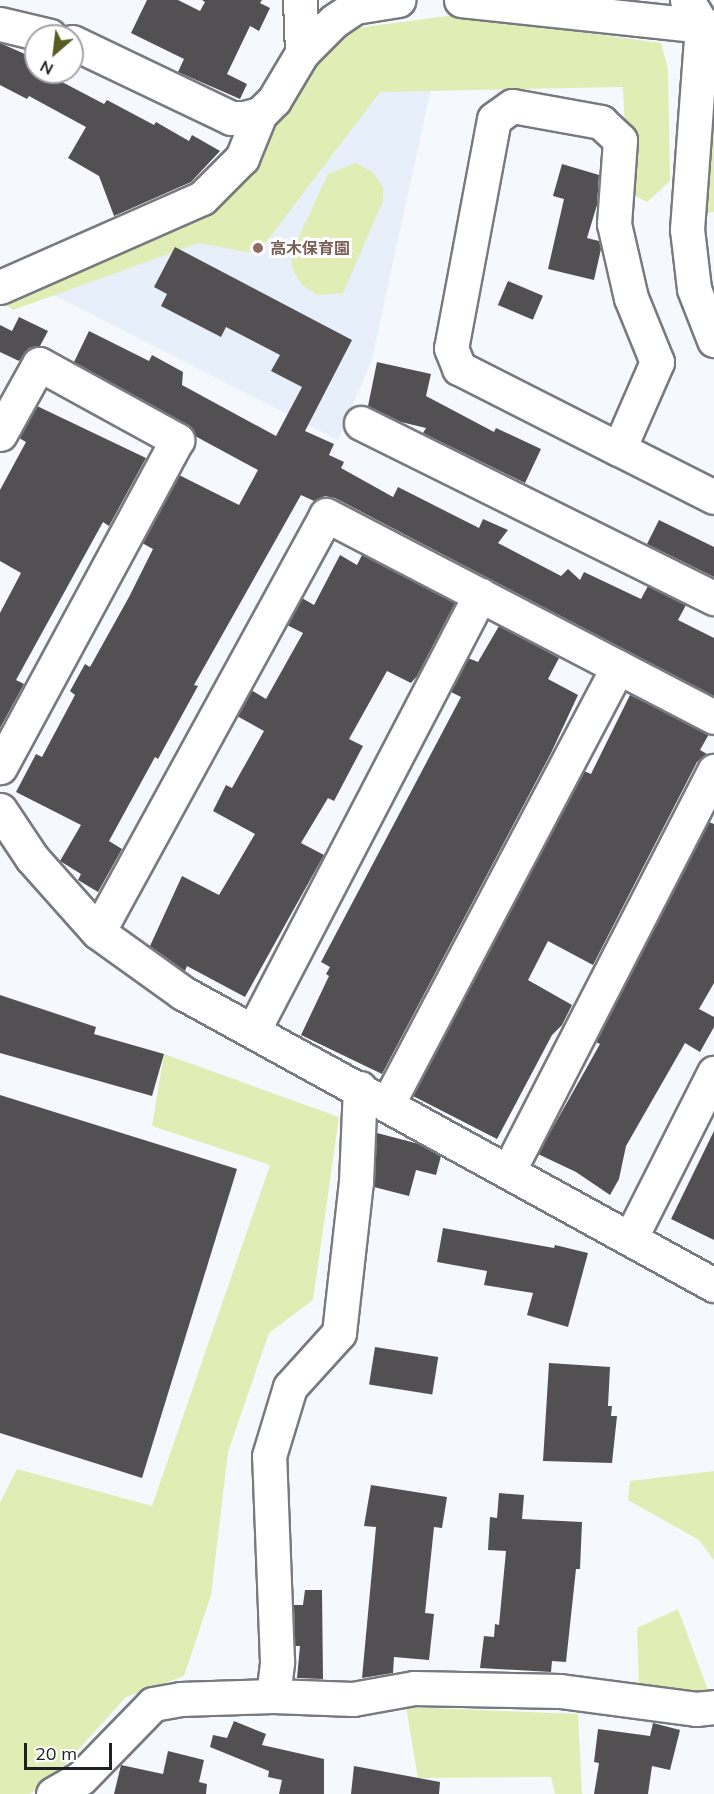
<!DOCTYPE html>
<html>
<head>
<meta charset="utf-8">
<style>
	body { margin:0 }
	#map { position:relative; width:714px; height:1794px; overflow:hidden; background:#f5f9fe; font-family:Mulish,"Noto Sans JP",sans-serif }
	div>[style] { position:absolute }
	.built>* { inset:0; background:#e6effa }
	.green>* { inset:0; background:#e0edb4 }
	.building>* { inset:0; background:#535054; transform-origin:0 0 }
	.roads { filter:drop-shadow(2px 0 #777a7e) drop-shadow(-2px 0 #777a7e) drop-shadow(0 2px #777a7e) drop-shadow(0 -2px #777a7e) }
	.minor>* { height:33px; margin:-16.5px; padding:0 16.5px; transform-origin:16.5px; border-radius:16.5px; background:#fff }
	.dots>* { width:16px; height:16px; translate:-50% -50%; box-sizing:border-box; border:3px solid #fff; border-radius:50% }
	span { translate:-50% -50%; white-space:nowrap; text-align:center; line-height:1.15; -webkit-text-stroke:6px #fff; paint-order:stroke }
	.education-label { font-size:16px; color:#785e54; font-weight:700 }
	.left { translate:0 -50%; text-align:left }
	.north { position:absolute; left:24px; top:24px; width:60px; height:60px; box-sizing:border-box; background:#fff; border:2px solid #a5a6a6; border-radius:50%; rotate:208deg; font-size:16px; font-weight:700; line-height:24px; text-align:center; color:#1e2021 }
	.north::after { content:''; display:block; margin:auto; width:21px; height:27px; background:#5a5a27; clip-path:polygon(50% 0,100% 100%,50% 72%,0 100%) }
	.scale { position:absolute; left:24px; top:1743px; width:88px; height:27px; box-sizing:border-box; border:3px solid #1e2021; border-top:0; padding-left:8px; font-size:18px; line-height:21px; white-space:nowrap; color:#1e2021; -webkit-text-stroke:4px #fff; paint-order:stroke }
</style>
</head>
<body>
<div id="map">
	<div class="built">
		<i style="clip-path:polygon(445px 24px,372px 359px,338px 440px,30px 283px,211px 213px)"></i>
	</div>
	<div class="green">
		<i style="clip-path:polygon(455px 15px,661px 43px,668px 69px,670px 181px,647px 202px,628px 192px,623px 87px,380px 92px,257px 254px,199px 243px,13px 310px,0 300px,187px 216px,348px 29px)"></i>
		<i style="clip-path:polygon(714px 74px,714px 212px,705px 213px)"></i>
		<i style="clip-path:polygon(355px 163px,373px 172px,383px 187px,383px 201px,343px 293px,317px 295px,301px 284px,292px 268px,291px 254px,328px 174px)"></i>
		<i style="clip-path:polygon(164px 1054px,339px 1117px,313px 1300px,269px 1333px,228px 1452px,211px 1595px,184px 1676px,126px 1697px,66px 1763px,30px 1794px,0 1794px,0 1503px,17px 1469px,152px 1506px,270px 1165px,152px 1126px)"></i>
		<i style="clip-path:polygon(714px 1471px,714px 1560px,699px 1540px,628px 1500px,630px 1481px)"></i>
		<i style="clip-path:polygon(678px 1609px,709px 1693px,714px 1696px,714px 1724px,665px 1720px,639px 1692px,637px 1628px)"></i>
		<i style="clip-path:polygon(406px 1707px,578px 1714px,582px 1794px,555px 1794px,551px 1777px,418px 1778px)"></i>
	</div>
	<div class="building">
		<i style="clip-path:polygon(147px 0,178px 0,200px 11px,205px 2px,202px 0,262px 0,260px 3px,270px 8px,259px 31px,250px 26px,227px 74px,247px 84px,240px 99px,178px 72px,184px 59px,131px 33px)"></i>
		<i style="clip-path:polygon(0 43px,36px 59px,36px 72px,43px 72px,104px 104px,107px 100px,154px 125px,156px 122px,189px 141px,192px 135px,220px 151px,191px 182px,114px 216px,99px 176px,68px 158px,86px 127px,29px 96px,27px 99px,0 85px)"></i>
		<i style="clip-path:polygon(562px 164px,599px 175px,597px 205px,587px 238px,599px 241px,601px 249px,594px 280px,548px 269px,564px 199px,553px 196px)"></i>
		<i style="clip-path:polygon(175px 247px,352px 340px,305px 431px,334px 444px,329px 455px,344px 462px,341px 468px,393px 497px,398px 487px,479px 528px,483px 519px,508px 530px,498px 543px,561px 576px,568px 569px,580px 580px,584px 572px,641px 599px,648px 586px,686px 605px,678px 620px,714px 638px,714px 696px,335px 498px,325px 496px,314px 501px,301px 495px,194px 685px,198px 686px,158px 759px,155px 757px,109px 841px,122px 849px,98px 892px,78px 880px,81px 874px,60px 861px,81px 825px,16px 792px,36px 754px,42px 757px,75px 695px,70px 691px,85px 664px,90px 667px,129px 597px,153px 549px,142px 543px,179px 475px,239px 505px,258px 470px,195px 436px,186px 424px,74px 362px,89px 331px,149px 361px,152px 355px,183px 372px,182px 385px,276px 436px,302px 387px,271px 371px,280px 355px,226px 327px,221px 337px,161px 306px,167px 294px,154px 287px)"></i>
		<i style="left:508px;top:281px;width:38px;height:26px;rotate:23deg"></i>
		<i style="clip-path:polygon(19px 317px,48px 331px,40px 346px,29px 348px,19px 361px,0 352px,0 325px,12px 331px)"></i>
		<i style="clip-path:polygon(377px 362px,431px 374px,426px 396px,494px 432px,496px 428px,541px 449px,525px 483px,423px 433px,426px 428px,401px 422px,368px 406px)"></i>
		<i style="clip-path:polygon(37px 406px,146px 458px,109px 526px,103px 522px,16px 680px,24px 684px,0 728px,0 613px,21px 573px,0 561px,0 490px,26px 442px,19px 438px)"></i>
		<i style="clip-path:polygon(659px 520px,714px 547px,714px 577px,647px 544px)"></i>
		<i style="clip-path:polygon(340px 555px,357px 565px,362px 555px,455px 603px,417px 676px,411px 683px,387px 671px,349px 739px,363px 746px,334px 801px,328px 798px,301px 843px,324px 855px,245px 997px,187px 966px,185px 971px,150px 946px,182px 876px,219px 895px,255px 834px,213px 811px,226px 785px,232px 788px,264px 731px,237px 716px,251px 690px,266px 699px,303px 633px,287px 625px,302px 598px,314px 605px)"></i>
		<i style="clip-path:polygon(499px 626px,559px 658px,548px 679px,578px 695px,551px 753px,382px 1074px,301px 1035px,329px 976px,326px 974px,330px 967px,321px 962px,461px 697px,451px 692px,468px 658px,478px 662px)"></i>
		<i style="clip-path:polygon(630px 695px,709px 734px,700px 750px,707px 754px,697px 762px,593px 965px,548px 941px,528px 980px,572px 1005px,562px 1025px,552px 1035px,497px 1139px,413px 1096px,584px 771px,591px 774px)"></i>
		<i style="clip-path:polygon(709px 822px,714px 824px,714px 983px,699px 1009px,714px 1017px,714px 1027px,700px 1052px,685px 1043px,626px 1146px,619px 1179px,610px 1195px,576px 1172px,538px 1154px,600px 1044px,596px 1042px)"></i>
		<i style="clip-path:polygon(0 995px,96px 1027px,94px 1034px,164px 1054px,152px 1096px,0 1053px)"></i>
		<i style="clip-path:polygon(0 1095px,237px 1169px,142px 1478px,0 1433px)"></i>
		<i style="clip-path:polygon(714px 1131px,714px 1240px,671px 1219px)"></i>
		<i style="clip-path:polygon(377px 1133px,419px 1144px,441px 1156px,436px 1175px,416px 1170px,409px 1196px,374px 1187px)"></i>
		<i style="clip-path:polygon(443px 1228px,554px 1248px,555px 1245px,588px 1253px,568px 1327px,527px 1315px,533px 1293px,484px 1285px,487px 1271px,437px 1262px)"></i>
		<i style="left:375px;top:1347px;width:64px;height:38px;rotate:9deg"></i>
		<i style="clip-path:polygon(549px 1363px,610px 1367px,608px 1406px,612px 1406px,611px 1416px,617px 1416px,612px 1463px,543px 1461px)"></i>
		<i style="clip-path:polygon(371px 1485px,447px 1497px,442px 1528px,434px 1527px,425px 1613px,434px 1614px,429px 1660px,394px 1657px,393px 1673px,362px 1678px,376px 1527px,364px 1526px)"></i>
		<i style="clip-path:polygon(499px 1493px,524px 1495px,522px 1519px,582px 1522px,580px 1569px,576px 1569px,566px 1662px,552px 1661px,551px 1672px,480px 1668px,484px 1636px,494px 1637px,495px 1624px,499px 1625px,506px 1551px,488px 1550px,490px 1517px,497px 1518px)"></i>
		<i style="clip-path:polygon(305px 1590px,322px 1590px,323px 1679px,297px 1678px,300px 1646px,295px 1646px,294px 1605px,303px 1605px)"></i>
		<i style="clip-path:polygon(234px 1721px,266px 1734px,262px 1745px,324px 1759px,324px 1794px,279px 1794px,282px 1780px,268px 1777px,269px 1771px,210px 1747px,213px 1735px,227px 1738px)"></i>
		<i style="clip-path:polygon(653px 1723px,680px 1730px,670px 1770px,652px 1766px,648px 1794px,594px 1794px,599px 1763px,594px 1762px,598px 1729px,650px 1736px)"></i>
		<i style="clip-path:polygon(168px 1751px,204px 1760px,199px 1782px,207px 1784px,206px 1794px,114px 1794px,121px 1765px,163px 1774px)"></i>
		<i style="clip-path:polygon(354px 1766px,440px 1782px,439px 1794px,351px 1794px)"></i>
	</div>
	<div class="roads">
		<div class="minor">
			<i style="left:300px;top:0;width:53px;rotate:87.8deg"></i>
			<i style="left:461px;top:0;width:254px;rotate:6.1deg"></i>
			<i style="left:687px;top:0;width:29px;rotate:59deg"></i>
			<i style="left:702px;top:25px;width:205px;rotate:94.2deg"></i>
			<i style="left:687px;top:229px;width:60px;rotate:83.3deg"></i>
			<i style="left:694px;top:289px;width:55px;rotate:68.6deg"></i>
			<i style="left:0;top:24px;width:51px;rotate:13.5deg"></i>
			<i style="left:72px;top:42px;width:176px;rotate:25.5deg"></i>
			<i style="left:231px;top:118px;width:13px"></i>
			<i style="left:244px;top:118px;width:16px;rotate:-14deg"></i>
			<i style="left:260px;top:114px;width:20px;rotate:-45deg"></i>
			<i style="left:274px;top:100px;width:55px;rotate:-59.2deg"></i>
			<i style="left:302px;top:53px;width:45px;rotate:-45deg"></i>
			<i style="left:334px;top:21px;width:25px;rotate:-34deg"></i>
			<i style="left:355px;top:7px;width:44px;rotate:-9.2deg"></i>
			<i style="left:0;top:287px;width:221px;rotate:-23.8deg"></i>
			<i style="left:202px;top:198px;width:57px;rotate:-45deg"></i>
			<i style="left:242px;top:158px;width:48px;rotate:-67.8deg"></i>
			<i style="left:361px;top:423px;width:394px;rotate:26.4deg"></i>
			<i style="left:0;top:434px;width:80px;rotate:-60.9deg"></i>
			<i style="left:39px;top:364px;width:158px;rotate:28.8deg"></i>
			<i style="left:177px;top:440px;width:372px;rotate:118.4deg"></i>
			<i style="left:619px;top:449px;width:95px;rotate:-66.4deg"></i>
			<i style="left:657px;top:362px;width:69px;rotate:-112.1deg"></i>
			<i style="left:631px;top:298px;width:76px;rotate:-102.9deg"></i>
			<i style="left:614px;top:224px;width:84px;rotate:-85.9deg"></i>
			<i style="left:620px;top:140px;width:26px;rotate:-137deg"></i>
			<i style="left:601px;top:122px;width:90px;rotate:-169.8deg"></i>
			<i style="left:512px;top:106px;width:22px;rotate:144deg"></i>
			<i style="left:494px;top:119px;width:233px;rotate:100.6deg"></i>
			<i style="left:451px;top:348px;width:22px;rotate:68deg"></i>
			<i style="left:459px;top:368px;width:179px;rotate:26.9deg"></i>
			<i style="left:619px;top:449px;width:106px;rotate:26.8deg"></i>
			<i style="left:0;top:810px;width:58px;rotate:56.3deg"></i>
			<i style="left:32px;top:858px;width:99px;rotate:48.3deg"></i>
			<i style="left:98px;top:932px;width:105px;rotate:35.7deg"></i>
			<i style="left:183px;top:993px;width:606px;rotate:28.81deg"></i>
			<i style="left:98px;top:932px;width:475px;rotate:-61.3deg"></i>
			<i style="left:326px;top:515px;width:437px;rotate:27.5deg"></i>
			<i style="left:253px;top:1031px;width:492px;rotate:-62.5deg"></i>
			<i style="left:388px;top:1103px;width:493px;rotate:-62.2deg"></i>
			<i style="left:509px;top:1170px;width:449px;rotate:-62.8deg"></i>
			<i style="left:631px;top:1237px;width:184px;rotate:-63.2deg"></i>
			<i style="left:273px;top:1696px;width:80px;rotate:2.1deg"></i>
			<i style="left:353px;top:1699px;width:62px;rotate:-10.2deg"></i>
			<i style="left:414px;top:1688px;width:146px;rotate:1.2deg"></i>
			<i style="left:560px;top:1691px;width:137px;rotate:7.5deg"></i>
			<i style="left:696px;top:1709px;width:18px;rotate:-6deg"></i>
			<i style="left:53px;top:1794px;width:32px;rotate:-30deg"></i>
			<i style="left:81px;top:1778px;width:103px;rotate:-45.8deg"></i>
			<i style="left:153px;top:1704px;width:27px;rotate:-10deg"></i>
			<i style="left:180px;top:1699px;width:93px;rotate:-1.8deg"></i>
			<i style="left:273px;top:1696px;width:35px;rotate:-83deg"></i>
			<i style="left:277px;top:1661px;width:205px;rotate:-92.2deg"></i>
			<i style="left:269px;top:1456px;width:72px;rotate:-73.1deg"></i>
			<i style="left:290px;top:1387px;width:73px;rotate:-47.8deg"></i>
			<i style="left:339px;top:1333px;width:152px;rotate:-83.6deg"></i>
			<i style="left:356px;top:1182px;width:94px;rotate:-87.6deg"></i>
		</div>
	</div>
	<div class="dots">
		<i style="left:258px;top:248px;background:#8d6e63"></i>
	</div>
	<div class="education-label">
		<span class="left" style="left:270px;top:248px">高木保育園</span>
	</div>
	<div class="north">N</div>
	<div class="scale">20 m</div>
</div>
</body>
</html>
